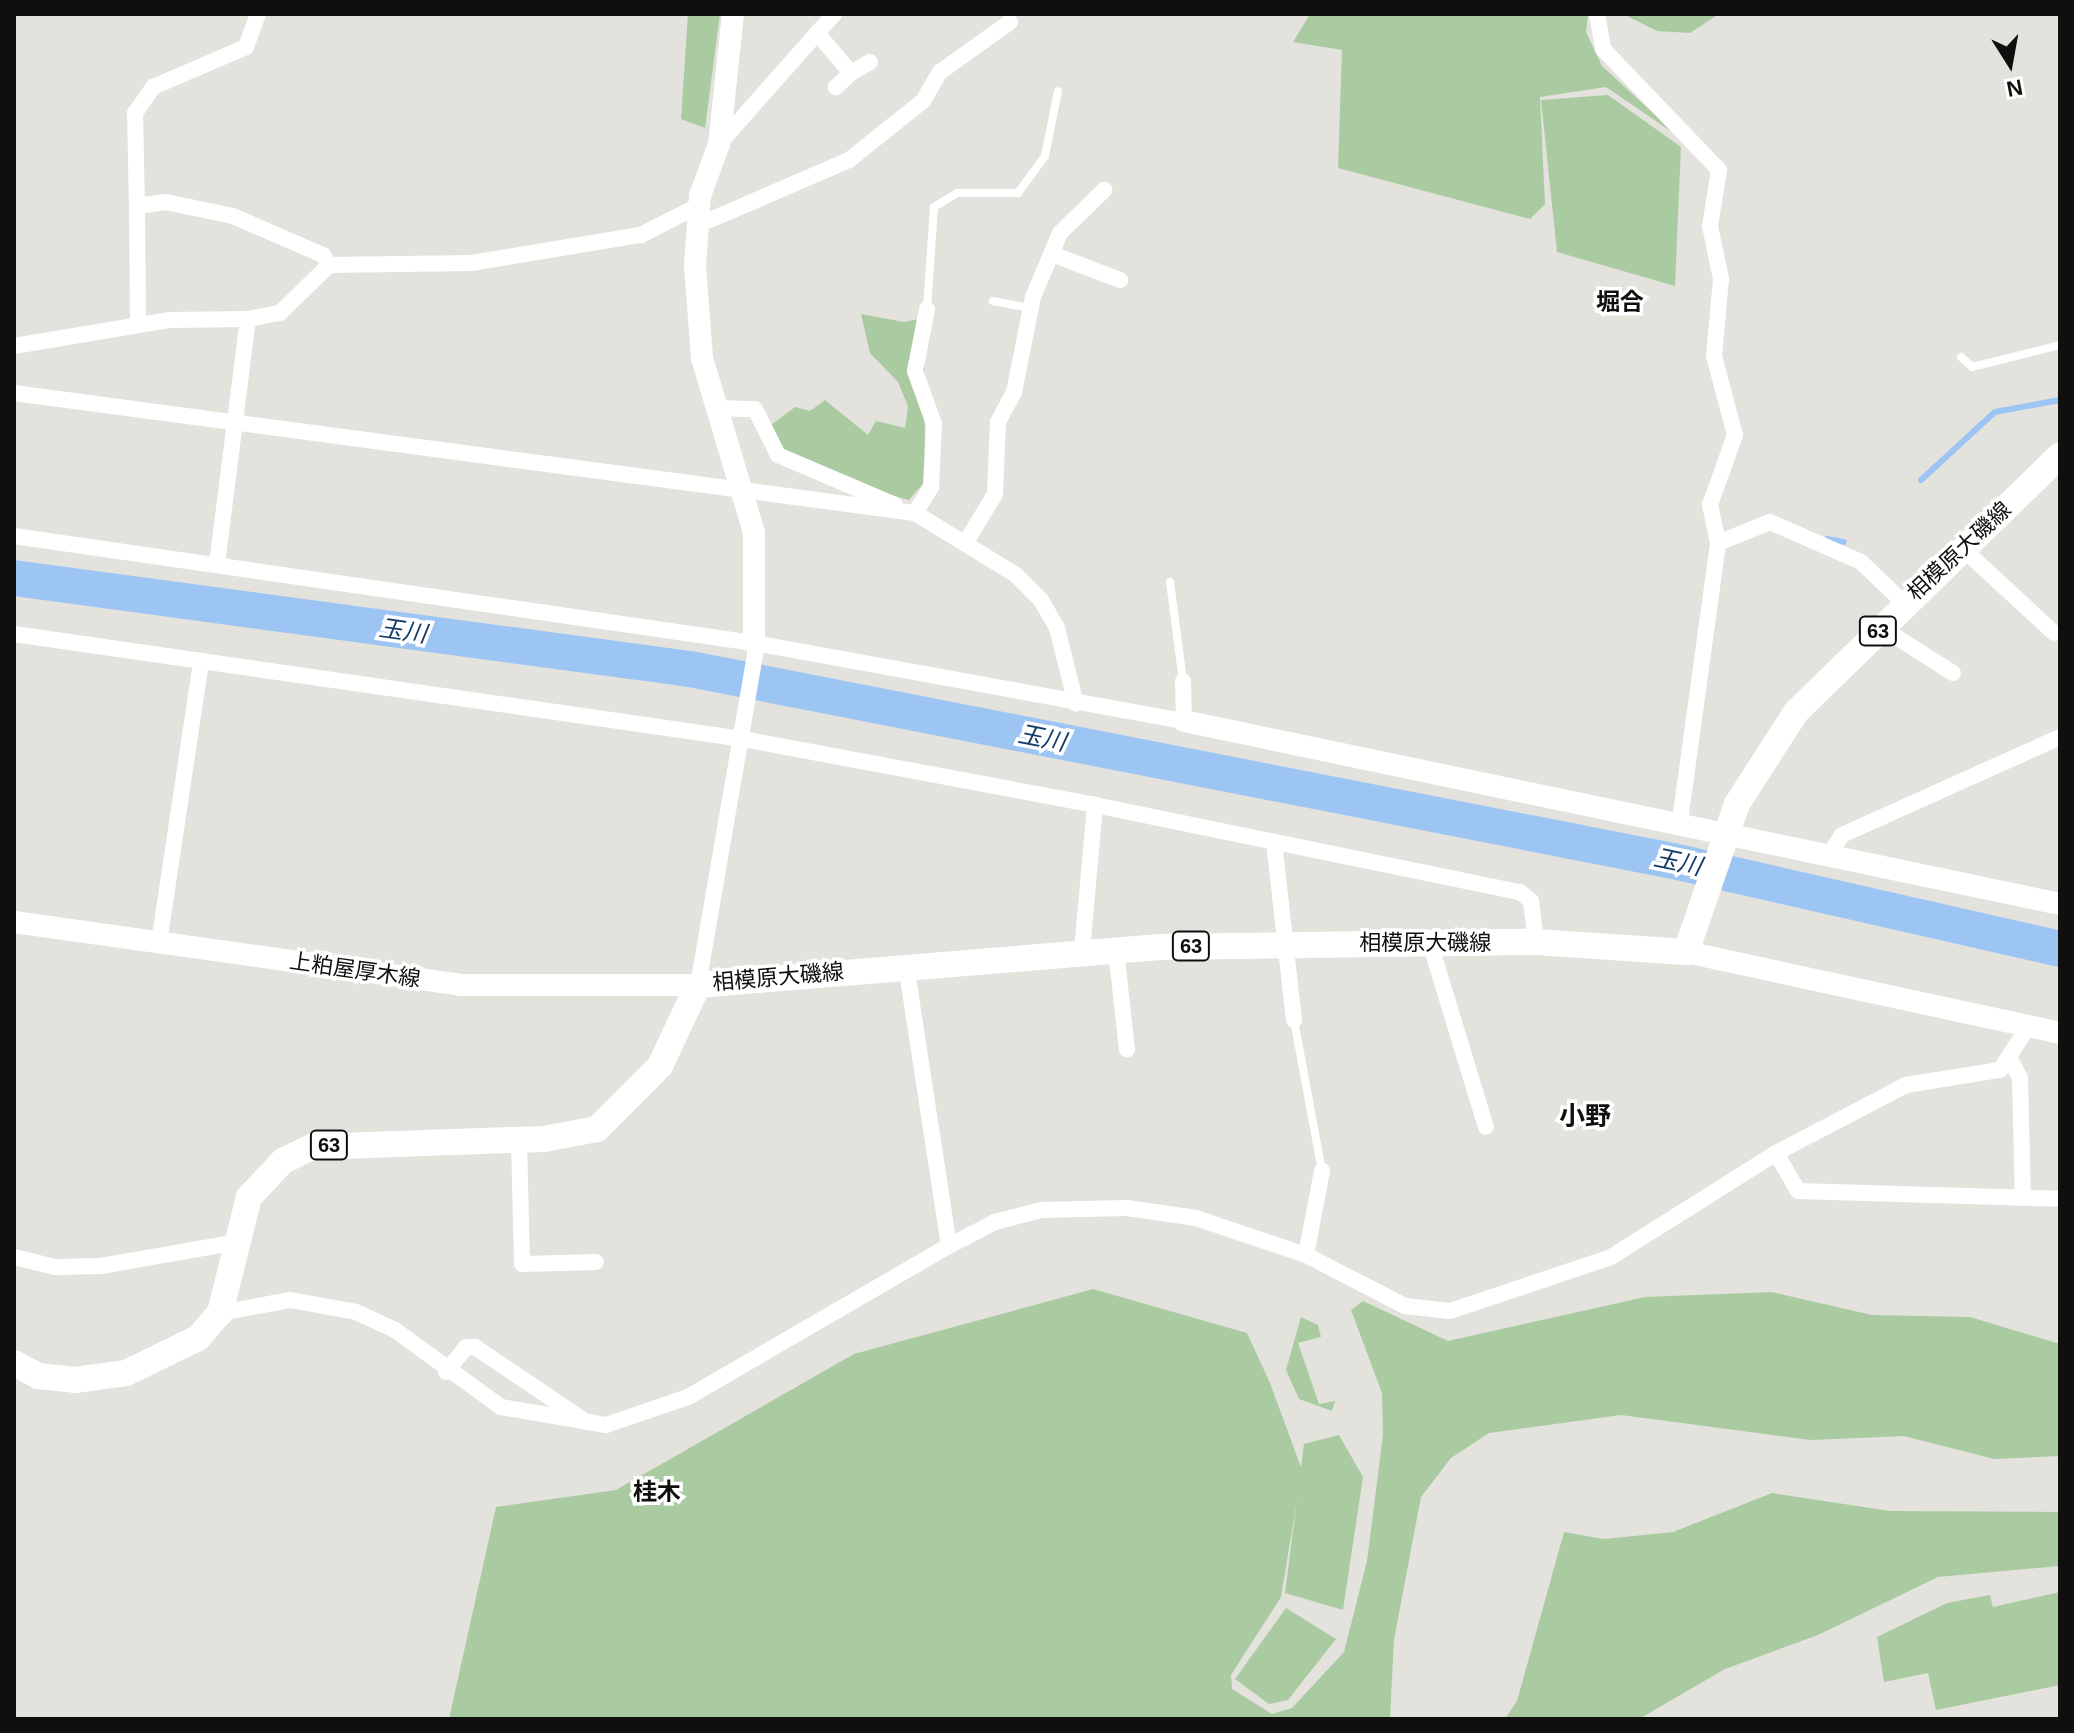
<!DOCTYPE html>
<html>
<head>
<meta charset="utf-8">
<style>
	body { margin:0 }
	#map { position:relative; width:2074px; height:1733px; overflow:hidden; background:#e4e2dd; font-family:Arial,"Noto Sans JP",sans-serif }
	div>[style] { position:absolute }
	.green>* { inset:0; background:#aacba2 }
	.stream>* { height:6px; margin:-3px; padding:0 3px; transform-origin:3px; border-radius:3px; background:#9cc5f4 }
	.river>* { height:36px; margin:-18px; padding:0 18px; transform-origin:18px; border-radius:18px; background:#9cc5f4 }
	.lane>* { height:8px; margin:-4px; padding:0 4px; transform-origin:4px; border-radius:4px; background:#fff }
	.street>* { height:16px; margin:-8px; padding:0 8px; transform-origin:8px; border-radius:8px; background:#fff }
	.secondary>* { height:22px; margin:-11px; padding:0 11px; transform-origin:11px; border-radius:11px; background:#fff }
	.primary>* { height:26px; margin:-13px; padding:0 13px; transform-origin:13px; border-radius:13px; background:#fff }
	span { translate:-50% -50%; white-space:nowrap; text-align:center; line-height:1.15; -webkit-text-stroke:7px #fff; paint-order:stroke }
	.shield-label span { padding:2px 6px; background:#fff; border:2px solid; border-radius:6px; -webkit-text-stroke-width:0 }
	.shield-label { font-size:20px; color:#100f0e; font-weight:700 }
	.street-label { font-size:22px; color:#100f0e }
	.neighbourhood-label { font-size:24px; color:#100f0e; font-weight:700 }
	.water-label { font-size:24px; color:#113c67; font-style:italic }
	.quarter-label { font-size:26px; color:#100f0e; font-weight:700 }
	.frame { position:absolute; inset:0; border:16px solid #100f0e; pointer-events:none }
	.north { position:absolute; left:1970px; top:24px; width:80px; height:80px; -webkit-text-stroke:6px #fff; paint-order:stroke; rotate:169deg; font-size:22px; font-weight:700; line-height:32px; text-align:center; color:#100f0e }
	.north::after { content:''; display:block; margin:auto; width:28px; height:36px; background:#100f0e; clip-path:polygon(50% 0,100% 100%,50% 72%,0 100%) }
</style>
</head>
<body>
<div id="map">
	<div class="green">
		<i style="clip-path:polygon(688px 14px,720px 14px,705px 128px,681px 119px)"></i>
		<i style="clip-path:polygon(1310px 14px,1588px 14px,1586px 32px,1602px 66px,1678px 136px,1606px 87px,1540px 97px,1545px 204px,1530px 219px,1338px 168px,1342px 50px,1293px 42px)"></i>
		<i style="clip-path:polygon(1623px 14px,1719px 14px,1690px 33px,1657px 31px)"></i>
		<i style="clip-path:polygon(1608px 95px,1681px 147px,1675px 286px,1557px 252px,1541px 100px)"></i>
		<i style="clip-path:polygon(861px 314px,904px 322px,924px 318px,925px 481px,909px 500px,780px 464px,771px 425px,795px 407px,810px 411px,825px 400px,868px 435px,876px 421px,905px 428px,908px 406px,898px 382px,870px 353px)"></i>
		<i style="clip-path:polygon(1093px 1289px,1247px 1333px,1270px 1383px,1302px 1470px,1281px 1597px,1231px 1675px,1232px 1689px,1272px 1714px,1292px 1708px,1344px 1652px,1367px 1561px,1383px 1435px,1382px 1393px,1351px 1310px,1363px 1301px,1448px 1341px,1645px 1297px,1771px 1292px,1872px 1315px,1970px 1317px,2060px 1344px,2060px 1456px,1994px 1459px,1904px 1436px,1811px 1440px,1621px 1415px,1489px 1433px,1451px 1458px,1421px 1497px,1394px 1640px,1390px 1719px,449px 1719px,496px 1507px,616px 1490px,854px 1354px)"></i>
		<i style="clip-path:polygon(1301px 1317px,1318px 1325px,1321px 1337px,1298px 1343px,1319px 1404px,1335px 1401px,1332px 1411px,1299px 1399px,1286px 1370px)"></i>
		<i style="clip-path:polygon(1339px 1435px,1363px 1477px,1343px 1610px,1285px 1593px,1304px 1444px)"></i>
		<i style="clip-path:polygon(1772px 1493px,1890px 1511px,2060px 1512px,2060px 1566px,1938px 1577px,1818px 1635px,1725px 1669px,1639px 1719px,1505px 1719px,1517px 1701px,1564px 1532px,1604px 1539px,1673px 1532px)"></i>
		<i style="clip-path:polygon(2060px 1592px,2060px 1685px,1936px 1710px,1928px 1673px,1884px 1682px,1877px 1637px,1947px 1603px,1990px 1595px,1993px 1607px)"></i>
		<i style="clip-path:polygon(1286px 1608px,1336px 1639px,1288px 1700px,1269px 1704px,1235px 1679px)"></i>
	</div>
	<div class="stream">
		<i style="left:1921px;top:480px;width:100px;rotate:-42.6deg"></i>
		<i style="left:1995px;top:412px;width:66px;rotate:-10.5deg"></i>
		<i style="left:1827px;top:539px;width:17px;rotate:10deg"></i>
	</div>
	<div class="river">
		<i style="left:14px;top:578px;width:682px;rotate:7.67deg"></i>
		<i style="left:690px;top:669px;width:1002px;rotate:11.05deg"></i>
		<i style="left:1673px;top:861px;width:397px;rotate:12.8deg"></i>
	</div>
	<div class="lane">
		<i style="left:993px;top:301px;width:38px;rotate:11deg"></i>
		<i style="left:927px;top:309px;width:102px;rotate:-86.1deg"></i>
		<i style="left:934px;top:207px;width:27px;rotate:-31deg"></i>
		<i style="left:957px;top:193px;width:61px"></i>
		<i style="left:1018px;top:193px;width:46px;rotate:-53.9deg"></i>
		<i style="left:1045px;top:156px;width:66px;rotate:-78.7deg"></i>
		<i style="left:1961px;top:357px;width:15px;rotate:42deg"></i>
		<i style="left:1972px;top:367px;width:91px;rotate:-14deg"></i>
		<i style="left:1170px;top:582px;width:100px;rotate:82.5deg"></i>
		<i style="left:1294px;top:1020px;width:154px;rotate:79.5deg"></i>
	</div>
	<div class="street">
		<i style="left:1597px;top:14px;width:36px;rotate:80deg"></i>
		<i style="left:1603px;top:49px;width:168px;rotate:46.2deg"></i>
		<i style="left:1719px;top:170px;width:57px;rotate:99.1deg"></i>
		<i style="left:1710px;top:226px;width:54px;rotate:78.3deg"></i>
		<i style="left:1721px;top:279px;width:77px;rotate:95.2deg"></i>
		<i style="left:1714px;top:356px;width:82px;rotate:75.1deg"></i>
		<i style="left:1735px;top:435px;width:74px;rotate:109.7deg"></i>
		<i style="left:1710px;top:505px;width:39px;rotate:78deg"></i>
		<i style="left:817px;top:33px;width:52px;rotate:49.6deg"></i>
		<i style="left:851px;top:73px;width:21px;rotate:137deg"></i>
		<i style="left:851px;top:73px;width:22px;rotate:-30deg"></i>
		<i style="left:719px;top:144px;width:174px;rotate:-48.5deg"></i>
		<i style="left:137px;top:206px;width:118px;rotate:89.5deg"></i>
		<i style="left:696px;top:226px;width:167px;rotate:-23.3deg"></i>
		<i style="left:849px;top:160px;width:95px;rotate:-38.6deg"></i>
		<i style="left:923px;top:101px;width:34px;rotate:-60deg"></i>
		<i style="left:940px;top:72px;width:86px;rotate:-35.5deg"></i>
		<i style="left:1052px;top:254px;width:73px;rotate:20.9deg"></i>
		<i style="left:329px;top:265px;width:142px;rotate:-0.8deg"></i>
		<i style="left:471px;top:263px;width:172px;rotate:-9.4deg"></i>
		<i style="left:641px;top:235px;width:64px;rotate:-27deg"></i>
		<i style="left:14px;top:346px;width:158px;rotate:-9.5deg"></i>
		<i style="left:170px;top:320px;width:78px;rotate:-0.7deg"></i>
		<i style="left:14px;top:393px;width:909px;rotate:7.59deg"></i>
		<i style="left:915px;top:513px;width:119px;rotate:31.5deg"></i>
		<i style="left:1016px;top:575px;width:35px;rotate:45deg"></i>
		<i style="left:1041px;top:600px;width:32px;rotate:60deg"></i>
		<i style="left:1057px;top:628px;width:78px;rotate:76deg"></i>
		<i style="left:717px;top:408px;width:38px;rotate:2deg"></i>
		<i style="left:755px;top:409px;width:51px;rotate:63.4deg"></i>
		<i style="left:778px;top:455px;width:127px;rotate:23.1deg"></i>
		<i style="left:915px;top:513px;width:31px;rotate:-58deg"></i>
		<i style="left:931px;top:487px;width:63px;rotate:-87.3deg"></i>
		<i style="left:934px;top:424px;width:56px;rotate:-109.7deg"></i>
		<i style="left:915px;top:371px;width:63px;rotate:-79deg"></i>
		<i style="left:14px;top:536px;width:748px;rotate:8.23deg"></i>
		<i style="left:754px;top:643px;width:437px;rotate:10.3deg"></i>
		<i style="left:1184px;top:721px;width:40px;rotate:-91.4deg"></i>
		<i style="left:966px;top:542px;width:56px;rotate:-58.9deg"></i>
		<i style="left:995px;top:494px;width:72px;rotate:-87.6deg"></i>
		<i style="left:998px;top:422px;width:34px;rotate:-62deg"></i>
		<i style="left:1014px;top:392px;width:97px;rotate:-78.7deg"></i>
		<i style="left:1033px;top:297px;width:69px;rotate:-67.1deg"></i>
		<i style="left:1060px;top:233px;width:62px;rotate:-44.3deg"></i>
		<i style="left:1962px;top:548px;width:125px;rotate:42.7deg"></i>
		<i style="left:217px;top:564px;width:247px;rotate:-82.8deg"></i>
		<i style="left:248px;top:319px;width:33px;rotate:-11deg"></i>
		<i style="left:280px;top:313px;width:69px;rotate:-44.4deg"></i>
		<i style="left:329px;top:265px;width:12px;rotate:-121deg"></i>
		<i style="left:323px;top:255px;width:98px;rotate:-156.6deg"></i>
		<i style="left:233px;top:216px;width:68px;rotate:-168.2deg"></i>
		<i style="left:166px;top:202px;width:29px;rotate:172deg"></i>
		<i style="left:137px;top:206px;width:93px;rotate:-91.2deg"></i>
		<i style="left:135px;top:113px;width:32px;rotate:-55deg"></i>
		<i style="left:153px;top:87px;width:101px;rotate:-23.3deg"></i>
		<i style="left:246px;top:47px;width:35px;rotate:-70deg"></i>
		<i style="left:1882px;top:628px;width:84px;rotate:32.4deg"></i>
		<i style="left:14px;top:634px;width:737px;rotate:8.2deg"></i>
		<i style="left:743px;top:739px;width:358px;rotate:10.6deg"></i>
		<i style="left:1095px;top:805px;width:434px;rotate:11.6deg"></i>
		<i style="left:1520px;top:892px;width:14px;rotate:39deg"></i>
		<i style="left:1531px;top:901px;width:41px;rotate:83deg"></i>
		<i style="left:1680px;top:821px;width:281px;rotate:-82.2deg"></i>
		<i style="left:1718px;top:543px;width:56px;rotate:-22deg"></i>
		<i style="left:1770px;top:522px;width:99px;rotate:23.7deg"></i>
		<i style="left:1861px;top:562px;width:59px;rotate:43.6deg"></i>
		<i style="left:1274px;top:842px;width:179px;rotate:83.6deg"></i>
		<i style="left:1830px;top:854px;width:22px;rotate:-58deg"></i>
		<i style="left:1842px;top:835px;width:239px;rotate:-24.2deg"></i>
		<i style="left:159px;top:943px;width:285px;rotate:-81.5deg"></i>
		<i style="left:1430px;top:943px;width:192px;rotate:73.1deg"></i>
		<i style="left:1116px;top:950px;width:100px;rotate:83.7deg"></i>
		<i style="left:1082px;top:951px;width:147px;rotate:-84.9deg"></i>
		<i style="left:906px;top:965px;width:284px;rotate:81.3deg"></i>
		<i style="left:698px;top:985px;width:346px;rotate:-80.2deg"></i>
		<i style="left:2011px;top:1061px;width:19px;rotate:62deg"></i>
		<i style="left:2020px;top:1078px;width:120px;rotate:88.6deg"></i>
		<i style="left:519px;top:1140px;width:124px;rotate:88.6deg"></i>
		<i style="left:522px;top:1264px;width:74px;rotate:-1.5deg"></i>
		<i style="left:1776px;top:1153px;width:44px;rotate:59.9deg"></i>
		<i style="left:1798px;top:1191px;width:262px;rotate:1.7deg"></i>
		<i style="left:1306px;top:1255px;width:86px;rotate:-79.2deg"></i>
		<i style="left:14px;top:1257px;width:42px;rotate:13.7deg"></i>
		<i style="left:55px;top:1267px;width:46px;rotate:-1.2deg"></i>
		<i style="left:101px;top:1266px;width:134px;rotate:-9.9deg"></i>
		<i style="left:220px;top:1313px;width:71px;rotate:-10.5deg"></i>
		<i style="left:290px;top:1300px;width:67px;rotate:10.3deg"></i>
		<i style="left:356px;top:1312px;width:43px;rotate:24.8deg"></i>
		<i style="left:395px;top:1330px;width:131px;rotate:36deg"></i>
		<i style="left:501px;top:1407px;width:107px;rotate:9.7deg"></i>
		<i style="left:606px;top:1425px;width:87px;rotate:-18.9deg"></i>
		<i style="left:688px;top:1397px;width:302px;rotate:-30.1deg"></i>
		<i style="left:949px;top:1246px;width:52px;rotate:-27.6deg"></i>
		<i style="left:995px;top:1222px;width:48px;rotate:-14.6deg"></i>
		<i style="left:1041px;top:1210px;width:86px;rotate:-1.3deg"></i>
		<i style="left:1127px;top:1208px;width:70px;rotate:8.2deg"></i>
		<i style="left:1196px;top:1218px;width:116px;rotate:18.6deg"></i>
		<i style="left:1306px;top:1255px;width:111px;rotate:27.3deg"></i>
		<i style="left:1405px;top:1306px;width:45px;rotate:6.3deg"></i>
		<i style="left:1450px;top:1311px;width:170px;rotate:-18.5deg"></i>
		<i style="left:1611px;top:1257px;width:195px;rotate:-32.2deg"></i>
		<i style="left:1776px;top:1153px;width:147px;rotate:-27.6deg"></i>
		<i style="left:1906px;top:1085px;width:95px;rotate:-9.1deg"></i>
		<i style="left:2000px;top:1070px;width:51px;rotate:-56.9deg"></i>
		<i style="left:446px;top:1372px;width:32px;rotate:-51deg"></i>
		<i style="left:466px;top:1347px;width:9px"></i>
		<i style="left:475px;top:1347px;width:134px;rotate:34deg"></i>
	</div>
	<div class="secondary">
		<i style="left:733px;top:14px;width:131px;rotate:96.1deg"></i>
		<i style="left:719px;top:144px;width:55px;rotate:110.1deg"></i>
		<i style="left:700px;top:196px;width:70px;rotate:94.1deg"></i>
		<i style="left:695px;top:266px;width:92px;rotate:85.6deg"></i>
		<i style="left:702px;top:358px;width:182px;rotate:73.4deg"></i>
		<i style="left:754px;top:532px;width:111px;rotate:90deg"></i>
		<i style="left:1184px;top:721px;width:895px;rotate:11.8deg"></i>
		<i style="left:14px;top:922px;width:450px;rotate:8deg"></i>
		<i style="left:460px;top:985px;width:238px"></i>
		<i style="left:1686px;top:952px;width:383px;rotate:12.2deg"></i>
	</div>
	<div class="primary">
		<i style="left:14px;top:1363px;width:27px;rotate:28deg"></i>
		<i style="left:38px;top:1376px;width:37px;rotate:6deg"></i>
		<i style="left:75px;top:1380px;width:51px;rotate:-7.8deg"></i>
		<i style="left:126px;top:1373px;width:80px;rotate:-25.9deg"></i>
		<i style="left:198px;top:1338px;width:33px;rotate:-49deg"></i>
		<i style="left:220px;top:1313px;width:120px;rotate:-76deg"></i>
		<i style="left:249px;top:1197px;width:50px;rotate:-46.6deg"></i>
		<i style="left:283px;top:1161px;width:32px;rotate:-26deg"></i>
		<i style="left:312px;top:1147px;width:232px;rotate:-2deg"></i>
		<i style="left:544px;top:1139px;width:54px;rotate:-10.7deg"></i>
		<i style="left:597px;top:1129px;width:89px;rotate:-45deg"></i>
		<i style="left:660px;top:1066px;width:89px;rotate:-64.9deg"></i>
		<i style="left:698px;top:985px;width:463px;rotate:-4.7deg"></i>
		<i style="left:1159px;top:947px;width:377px;rotate:-0.8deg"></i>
		<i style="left:1536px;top:942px;width:150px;rotate:3.8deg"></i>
		<i style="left:1686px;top:952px;width:157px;rotate:-71deg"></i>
		<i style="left:1737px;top:804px;width:109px;rotate:-57.3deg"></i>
		<i style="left:1796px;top:712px;width:368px;rotate:-44.2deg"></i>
	</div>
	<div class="shield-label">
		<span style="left:1878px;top:631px">63</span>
		<span style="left:1191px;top:946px">63</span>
		<span style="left:329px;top:1145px">63</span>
	</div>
	<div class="street-label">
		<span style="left:1959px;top:551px;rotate:-43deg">相模原大磯線</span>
		<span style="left:1425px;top:943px">相模原大磯線</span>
		<span style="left:355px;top:970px;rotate:8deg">上粕屋厚木線</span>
		<span style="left:778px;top:977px;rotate:-5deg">相模原大磯線</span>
	</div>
	<div class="neighbourhood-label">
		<span style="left:1620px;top:302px">堀合</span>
		<span style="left:657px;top:1492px">桂木</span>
	</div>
	<div class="water-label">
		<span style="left:403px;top:631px;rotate:8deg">玉川</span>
		<span style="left:1042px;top:738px;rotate:11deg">玉川</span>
		<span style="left:1678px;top:862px;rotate:12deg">玉川</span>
	</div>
	<div class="quarter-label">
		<span style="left:1585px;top:1117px">小野</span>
	</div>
	<div class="frame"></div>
	<div class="north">N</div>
</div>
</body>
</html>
